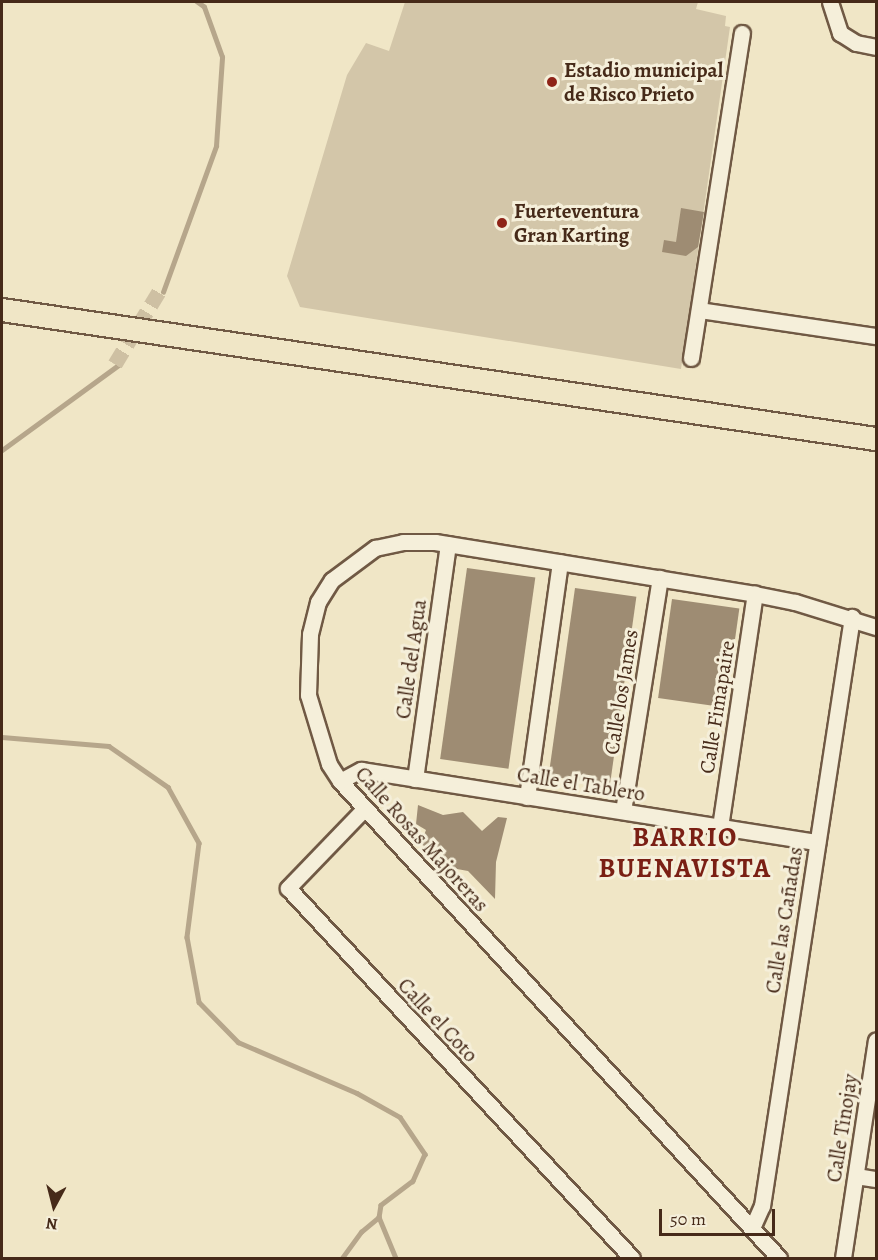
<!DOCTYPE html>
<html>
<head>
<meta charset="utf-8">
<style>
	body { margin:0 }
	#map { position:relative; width:878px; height:1260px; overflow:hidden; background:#f0e6c6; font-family:Alegreya,serif }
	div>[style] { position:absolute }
	.green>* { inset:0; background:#d3c6a9 }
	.stream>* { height:4.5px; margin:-2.25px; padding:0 2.25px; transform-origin:2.25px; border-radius:2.25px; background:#b6a68b }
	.building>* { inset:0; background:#9e8c73; transform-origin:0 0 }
	.street-tunnel>* { height:15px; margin-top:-7.5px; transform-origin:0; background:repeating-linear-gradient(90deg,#cec0a3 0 15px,transparent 0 23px) }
	.roads { filter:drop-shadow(2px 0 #705944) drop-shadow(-2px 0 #705944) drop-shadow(0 2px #705944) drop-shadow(0 -2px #705944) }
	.street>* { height:15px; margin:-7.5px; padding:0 7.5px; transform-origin:7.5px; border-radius:7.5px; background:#f5efda }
	.primary>* { height:22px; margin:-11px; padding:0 11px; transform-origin:11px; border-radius:11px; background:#f0e6c6 }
	.dots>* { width:16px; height:16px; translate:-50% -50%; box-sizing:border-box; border:3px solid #f5efda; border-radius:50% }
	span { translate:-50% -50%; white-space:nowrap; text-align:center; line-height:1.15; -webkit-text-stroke:6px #f5efda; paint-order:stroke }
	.poi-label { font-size:21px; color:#462a19; font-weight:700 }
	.left { translate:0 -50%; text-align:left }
	.street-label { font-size:21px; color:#462a19 }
	.district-label { font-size:27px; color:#7a1f14; font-weight:700; letter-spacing:1.5px }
	.frame { position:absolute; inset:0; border:3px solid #462a19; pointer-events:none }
	.north { position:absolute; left:24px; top:1176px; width:60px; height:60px; -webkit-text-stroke:4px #f5efda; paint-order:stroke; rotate:187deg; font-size:16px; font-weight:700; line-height:24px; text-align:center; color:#462a19 }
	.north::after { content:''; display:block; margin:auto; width:21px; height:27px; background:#462a19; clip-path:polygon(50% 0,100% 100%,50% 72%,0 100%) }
	.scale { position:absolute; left:659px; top:1209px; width:116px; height:27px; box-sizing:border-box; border:3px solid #462a19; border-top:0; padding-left:8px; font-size:18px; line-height:21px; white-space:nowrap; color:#462a19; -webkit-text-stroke:4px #f5efda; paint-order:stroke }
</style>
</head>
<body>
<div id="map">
	<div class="green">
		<i style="clip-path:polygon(405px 2px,698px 2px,696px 9px,726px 16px,725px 26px,730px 27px,681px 369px,300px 307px,287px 276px,347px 75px,366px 43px,389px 51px)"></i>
	</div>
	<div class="stream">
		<i style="left:163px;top:292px;width:155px;rotate:-70deg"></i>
		<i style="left:216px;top:146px;width:89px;rotate:-86.1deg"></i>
		<i style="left:222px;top:57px;width:53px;rotate:-109.8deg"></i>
		<i style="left:204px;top:7px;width:9px;rotate:-144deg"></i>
		<i style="left:2px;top:450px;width:146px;rotate:-36.1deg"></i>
		<i style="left:2px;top:737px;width:107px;rotate:4.8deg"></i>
		<i style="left:109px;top:746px;width:72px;rotate:34.8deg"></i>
		<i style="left:168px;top:787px;width:64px;rotate:61deg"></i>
		<i style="left:199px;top:843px;width:95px;rotate:97.3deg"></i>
		<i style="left:187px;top:937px;width:66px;rotate:79.5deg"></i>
		<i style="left:199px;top:1002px;width:56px;rotate:45.7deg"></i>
		<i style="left:238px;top:1042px;width:129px;rotate:23.2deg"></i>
		<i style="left:357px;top:1093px;width:49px;rotate:29.2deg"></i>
		<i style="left:400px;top:1117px;width:45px;rotate:56deg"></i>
		<i style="left:425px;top:1154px;width:30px;rotate:114deg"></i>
		<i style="left:413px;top:1181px;width:40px;rotate:143deg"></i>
		<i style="left:381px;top:1205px;width:12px;rotate:99deg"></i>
		<i style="left:379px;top:1217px;width:44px;rotate:67.5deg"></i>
		<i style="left:342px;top:1258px;width:32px;rotate:-54deg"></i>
		<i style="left:361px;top:1232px;width:23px;rotate:-40deg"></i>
	</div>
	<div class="building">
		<i style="clip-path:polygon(681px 208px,704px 212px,698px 247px,686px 256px,662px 252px,664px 240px,676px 242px)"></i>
		<i style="left:467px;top:568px;width:69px;height:193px;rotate:8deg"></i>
		<i style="left:575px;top:588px;width:62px;height:190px;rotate:8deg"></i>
		<i style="left:672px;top:599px;width:68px;height:100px;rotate:8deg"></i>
		<i style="clip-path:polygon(418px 805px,443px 815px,463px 812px,482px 831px,498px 817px,507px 818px,496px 862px,495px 899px,468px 871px,446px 867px,441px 858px,430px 855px,421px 843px,426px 830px,416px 824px)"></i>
	</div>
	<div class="street-tunnel">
		<i style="left:115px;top:364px;width:87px;rotate:-58.7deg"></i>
	</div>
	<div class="roads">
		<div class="street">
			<i style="left:830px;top:2px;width:33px;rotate:72deg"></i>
			<i style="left:840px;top:33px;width:19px;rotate:32deg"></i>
			<i style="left:856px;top:43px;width:20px;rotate:11deg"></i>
			<i style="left:699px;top:310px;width:179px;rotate:8.4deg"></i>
			<i style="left:691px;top:358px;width:329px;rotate:-81.1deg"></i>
			<i style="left:415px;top:779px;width:237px;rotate:-82deg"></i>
			<i style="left:340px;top:781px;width:24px;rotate:-28deg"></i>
			<i style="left:361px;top:770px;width:462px;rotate:9deg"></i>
			<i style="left:527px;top:797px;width:237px;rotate:-82deg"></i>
			<i style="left:364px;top:809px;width:110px;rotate:133.9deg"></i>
			<i style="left:288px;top:888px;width:505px;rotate:47.09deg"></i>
			<i style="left:623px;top:811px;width:236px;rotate:-81deg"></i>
			<i style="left:720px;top:827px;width:236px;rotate:-81.5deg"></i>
			<i style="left:856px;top:1176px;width:20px;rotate:9deg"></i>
			<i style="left:752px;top:1228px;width:24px;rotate:-66deg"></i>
			<i style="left:762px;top:1206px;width:596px;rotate:-81.31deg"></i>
			<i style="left:779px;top:1258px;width:648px;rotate:-132.62deg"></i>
			<i style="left:340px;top:781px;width:20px;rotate:-123deg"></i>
			<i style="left:329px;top:764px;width:72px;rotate:-106.9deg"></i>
			<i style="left:308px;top:695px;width:61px;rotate:-88.1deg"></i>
			<i style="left:310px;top:634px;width:33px;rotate:-76deg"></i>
			<i style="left:318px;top:602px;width:26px;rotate:-58deg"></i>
			<i style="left:332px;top:580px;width:54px;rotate:-36.7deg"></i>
			<i style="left:375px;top:548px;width:29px;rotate:-12deg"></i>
			<i style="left:403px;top:542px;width:32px"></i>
			<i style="left:435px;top:542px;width:324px;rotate:9.2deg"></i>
			<i style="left:755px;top:594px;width:41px;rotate:11.3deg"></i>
			<i style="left:795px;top:602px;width:85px;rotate:17.2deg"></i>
			<i style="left:843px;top:1258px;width:220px;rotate:-81.4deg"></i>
		</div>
		<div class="primary">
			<i style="left:2px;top:310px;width:883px;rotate:8.4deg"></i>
		</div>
	</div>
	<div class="dots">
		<i style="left:552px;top:82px;background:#8f2418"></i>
		<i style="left:502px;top:223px;background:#8f2418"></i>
	</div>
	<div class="poi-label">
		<span class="left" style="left:564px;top:82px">Estadio municipal<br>de Risco Prieto</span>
		<span class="left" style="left:514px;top:223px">Fuerteventura<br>Gran Karting</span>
	</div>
	<div class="street-label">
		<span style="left:411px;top:659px;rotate:-82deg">Calle del Agua</span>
		<span style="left:621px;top:692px;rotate:-81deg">Calle los James</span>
		<span style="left:717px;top:707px;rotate:-81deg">Calle Fimapaire</span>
		<span style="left:581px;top:784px;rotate:9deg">Calle el Tablero</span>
		<span style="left:422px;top:839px;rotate:48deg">Calle Rosas Majoreras</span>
		<span style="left:784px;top:920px;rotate:-81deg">Calle las Cañadas</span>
		<span style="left:438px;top:1020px;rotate:47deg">Calle el Coto</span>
		<span style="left:842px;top:1128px;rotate:-81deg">Calle Tinojay</span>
	</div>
	<div class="district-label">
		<span style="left:685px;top:853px">BARRIO<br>BUENAVISTA</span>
	</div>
	<div class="frame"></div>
	<div class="north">N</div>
	<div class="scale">50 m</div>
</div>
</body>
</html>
